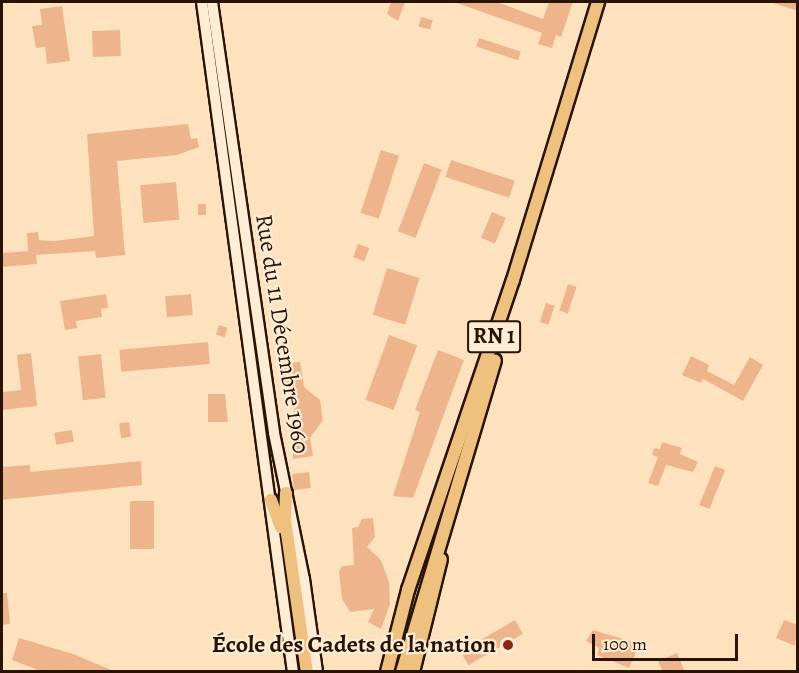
<!DOCTYPE html>
<html>
<head>
<meta charset="utf-8">
<style>
	body { margin:0 }
	#map { position:relative; width:799px; height:673px; overflow:hidden; background:#fde2bd; font-family:Alegreya,serif }
	div>[style] { position:absolute }
	.building>* { inset:0; background:#eeb58d; transform-origin:0 0 }
	.roads { filter:drop-shadow(2px 0 #291303) drop-shadow(-2px 0 #291303) drop-shadow(0 2px #291303) drop-shadow(0 -2px #291303) }
	.secondary>* { height:10px; margin:-5px; padding:0 5px; transform-origin:5px; border-radius:5px; background:#feecd4 }
	.primary>* { height:12px; margin:-6px; padding:0 6px; transform-origin:6px; border-radius:6px; background:#eec17e }
	.dots>* { width:16px; height:16px; translate:-50% -50%; box-sizing:border-box; border:3px solid #feecd4; border-radius:50% }
	span { translate:-50% -50%; white-space:nowrap; text-align:center; line-height:1.15; -webkit-text-stroke:4.5px #feecd4; paint-order:stroke }
	.shield-label span { padding:2px 4px; background:#feecd4; border:2px solid; border-radius:4px; -webkit-text-stroke-width:0 }
	.shield-label { font-size:22px; color:#291303; font-weight:700 }
	.street-label { font-size:24px; color:#291303 }
	.poi-label { font-size:24px; color:#291303; font-weight:700 }
	.right { translate:-100% -50%; text-align:right }
	.frame { position:absolute; inset:0; border:3px solid #291303; pointer-events:none }
	.scale { position:absolute; left:592px; top:634px; width:146px; height:27px; box-sizing:border-box; border:3px solid #291303; border-top:0; padding-left:8px; font-size:18px; line-height:21px; white-space:nowrap; color:#291303; -webkit-text-stroke:4px #feecd4; paint-order:stroke }
</style>
</head>
<body>
<div id="map">
	<div class="building">
		<i style="clip-path:polygon(391px 2px,405px 2px,398px 21px,387px 14px)"></i>
		<i style="clip-path:polygon(454px 2px,497px 2px,543px 19px,549px 2px,573px 2px,561px 37px,556px 35px,552px 48px,538px 44px,542px 33px)"></i>
		<i style="clip-path:polygon(774px 2px,798px 2px,798px 11px,773px 3px)"></i>
		<i style="clip-path:polygon(62px 6px,70px 61px,47px 64px,45px 47px,36px 48px,32px 26px,42px 25px,40px 9px)"></i>
		<i style="left:421px;top:17px;width:12px;height:10px;rotate:14deg"></i>
		<i style="left:120px;top:30px;width:26px;height:28px;rotate:88deg"></i>
		<i style="left:479px;top:38px;width:44px;height:9px;rotate:18deg"></i>
		<i style="clip-path:polygon(188px 124px,191px 139px,197px 138px,199px 147px,177px 155px,117px 161px,125px 255px,96px 258px,95px 251px,36px 255px,37px 264px,2px 267px,2px 253px,28px 251px,27px 233px,38px 232px,39px 240px,54px 241px,94px 236px,87px 134px)"></i>
		<i style="left:381px;top:150px;width:19px;height:66px;rotate:18deg"></i>
		<i style="left:451px;top:160px;width:67px;height:18px;rotate:18deg"></i>
		<i style="left:424px;top:163px;width:19px;height:73px;rotate:21deg"></i>
		<i style="left:176px;top:182px;width:38px;height:36px;rotate:85deg"></i>
		<i style="left:198px;top:204px;width:8px;height:11px"></i>
		<i style="left:492px;top:212px;width:15px;height:28px;rotate:23deg"></i>
		<i style="left:358px;top:244px;width:12px;height:14px;rotate:20deg"></i>
		<i style="left:387px;top:268px;width:34px;height:49px;rotate:17deg"></i>
		<i style="left:568px;top:284px;width:9px;height:28px;rotate:18deg"></i>
		<i style="clip-path:polygon(106px 294px,108px 308px,101px 309px,102px 317px,76px 321px,77px 328px,65px 330px,60px 301px)"></i>
		<i style="left:191px;top:294px;width:21px;height:26px;rotate:85deg"></i>
		<i style="left:546px;top:303px;width:9px;height:20px;rotate:18deg"></i>
		<i style="left:219px;top:325px;width:9px;height:10px;rotate:18deg"></i>
		<i style="left:389px;top:335px;width:30px;height:69px;rotate:20deg"></i>
		<i style="left:208px;top:342px;width:22px;height:89px;rotate:85deg"></i>
		<i style="clip-path:polygon(438px 350px,464px 360px,413px 498px,393px 496px,420px 412px,415px 410px)"></i>
		<i style="clip-path:polygon(31px 353px,37px 406px,2px 410px,2px 392px,21px 390px,17px 355px)"></i>
		<i style="left:101px;top:354px;width:44px;height:23px;rotate:84deg"></i>
		<i style="clip-path:polygon(691px 356px,709px 365px,707px 371px,734px 385px,750px 357px,763px 365px,743px 401px,703px 379px,701px 383px,682px 375px)"></i>
		<i style="clip-path:polygon(300px 362px,304px 387px,320px 400px,323px 420px,310px 438px,313px 456px,293px 459px,293px 439px,297px 438px,300px 425px,293px 413px,298px 401px,292px 398px,292px 389px,287px 389px,282px 364px)"></i>
		<i style="clip-path:polygon(208px 394px,225px 394px,228px 422px,208px 422px)"></i>
		<i style="left:129px;top:422px;width:15px;height:10px;rotate:82deg"></i>
		<i style="left:72px;top:430px;width:12px;height:18px;rotate:81deg"></i>
		<i style="clip-path:polygon(662px 442px,682px 448px,680px 454px,698px 462px,693px 472px,666px 465px,658px 486px,648px 483px,658px 457px,652px 455px,654px 448px,660px 449px)"></i>
		<i style="clip-path:polygon(141px 461px,142px 485px,2px 500px,2px 467px,30px 465px,30px 472px)"></i>
		<i style="left:715px;top:466px;width:11px;height:42px;rotate:22deg"></i>
		<i style="left:309px;top:472px;width:16px;height:17px;rotate:83deg"></i>
		<i style="left:130px;top:501px;width:24px;height:48px"></i>
		<i style="clip-path:polygon(373px 518px,375px 537px,367px 547px,381px 560px,389px 582px,390px 604px,381px 629px,368px 622px,374px 609px,350px 612px,342px 599px,339px 572px,342px 566px,354px 565px,352px 528px,358px 527px,362px 519px)"></i>
		<i style="clip-path:polygon(2px 593px,7px 593px,10px 624px,2px 625px)"></i>
		<i style="left:515px;top:620px;width:16px;height:63px;rotate:60deg"></i>
		<i style="clip-path:polygon(784px 620px,798px 625px,795px 646px,776px 638px)"></i>
		<i style="clip-path:polygon(593px 630px,640px 644px,629px 668px,597px 655px,599px 648px,586px 641px)"></i>
		<i style="clip-path:polygon(19px 638px,73px 654px,116px 672px,43px 672px,12px 660px)"></i>
		<i style="clip-path:polygon(677px 653px,685px 672px,663px 672px,658px 661px)"></i>
	</div>
	<div class="roads">
		<div class="secondary">
			<i style="left:202px;top:2px;width:676px;rotate:82.27deg"></i>
			<i style="left:212px;top:2px;width:435px;rotate:81.8deg"></i>
			<i style="left:274px;top:433px;width:149px;rotate:78.4deg"></i>
			<i style="left:304px;top:579px;width:94px;rotate:82deg"></i>
		</div>
		<div class="primary">
			<i style="left:286px;top:493px;width:27px;rotate:92deg"></i>
			<i style="left:285px;top:520px;width:154px;rotate:81.8deg"></i>
			<i style="left:271px;top:500px;width:29px;rotate:70deg"></i>
			<i style="left:387px;top:672px;width:85px;rotate:-75.6deg"></i>
			<i style="left:408px;top:590px;width:327px;rotate:-71.3deg"></i>
			<i style="left:513px;top:280px;width:291px;rotate:-73deg"></i>
			<i style="left:402px;top:672px;width:325px;rotate:-73.4deg"></i>
			<i style="left:413px;top:672px;width:116px;rotate:-76.1deg"></i>
		</div>
	</div>
	<div class="dots">
		<i style="left:508px;top:645px;background:#8f2418"></i>
	</div>
	<div class="shield-label">
		<span style="left:494px;top:337px">RN 1</span>
	</div>
	<div class="street-label">
		<span style="left:282px;top:334px;rotate:81deg">Rue du 11 Décembre 1960</span>
	</div>
	<div class="poi-label">
		<span class="right" style="left:496px;top:645px">École des Cadets de la nation</span>
	</div>
	<div class="frame"></div>
	<div class="scale">100 m</div>
</div>
</body>
</html>
